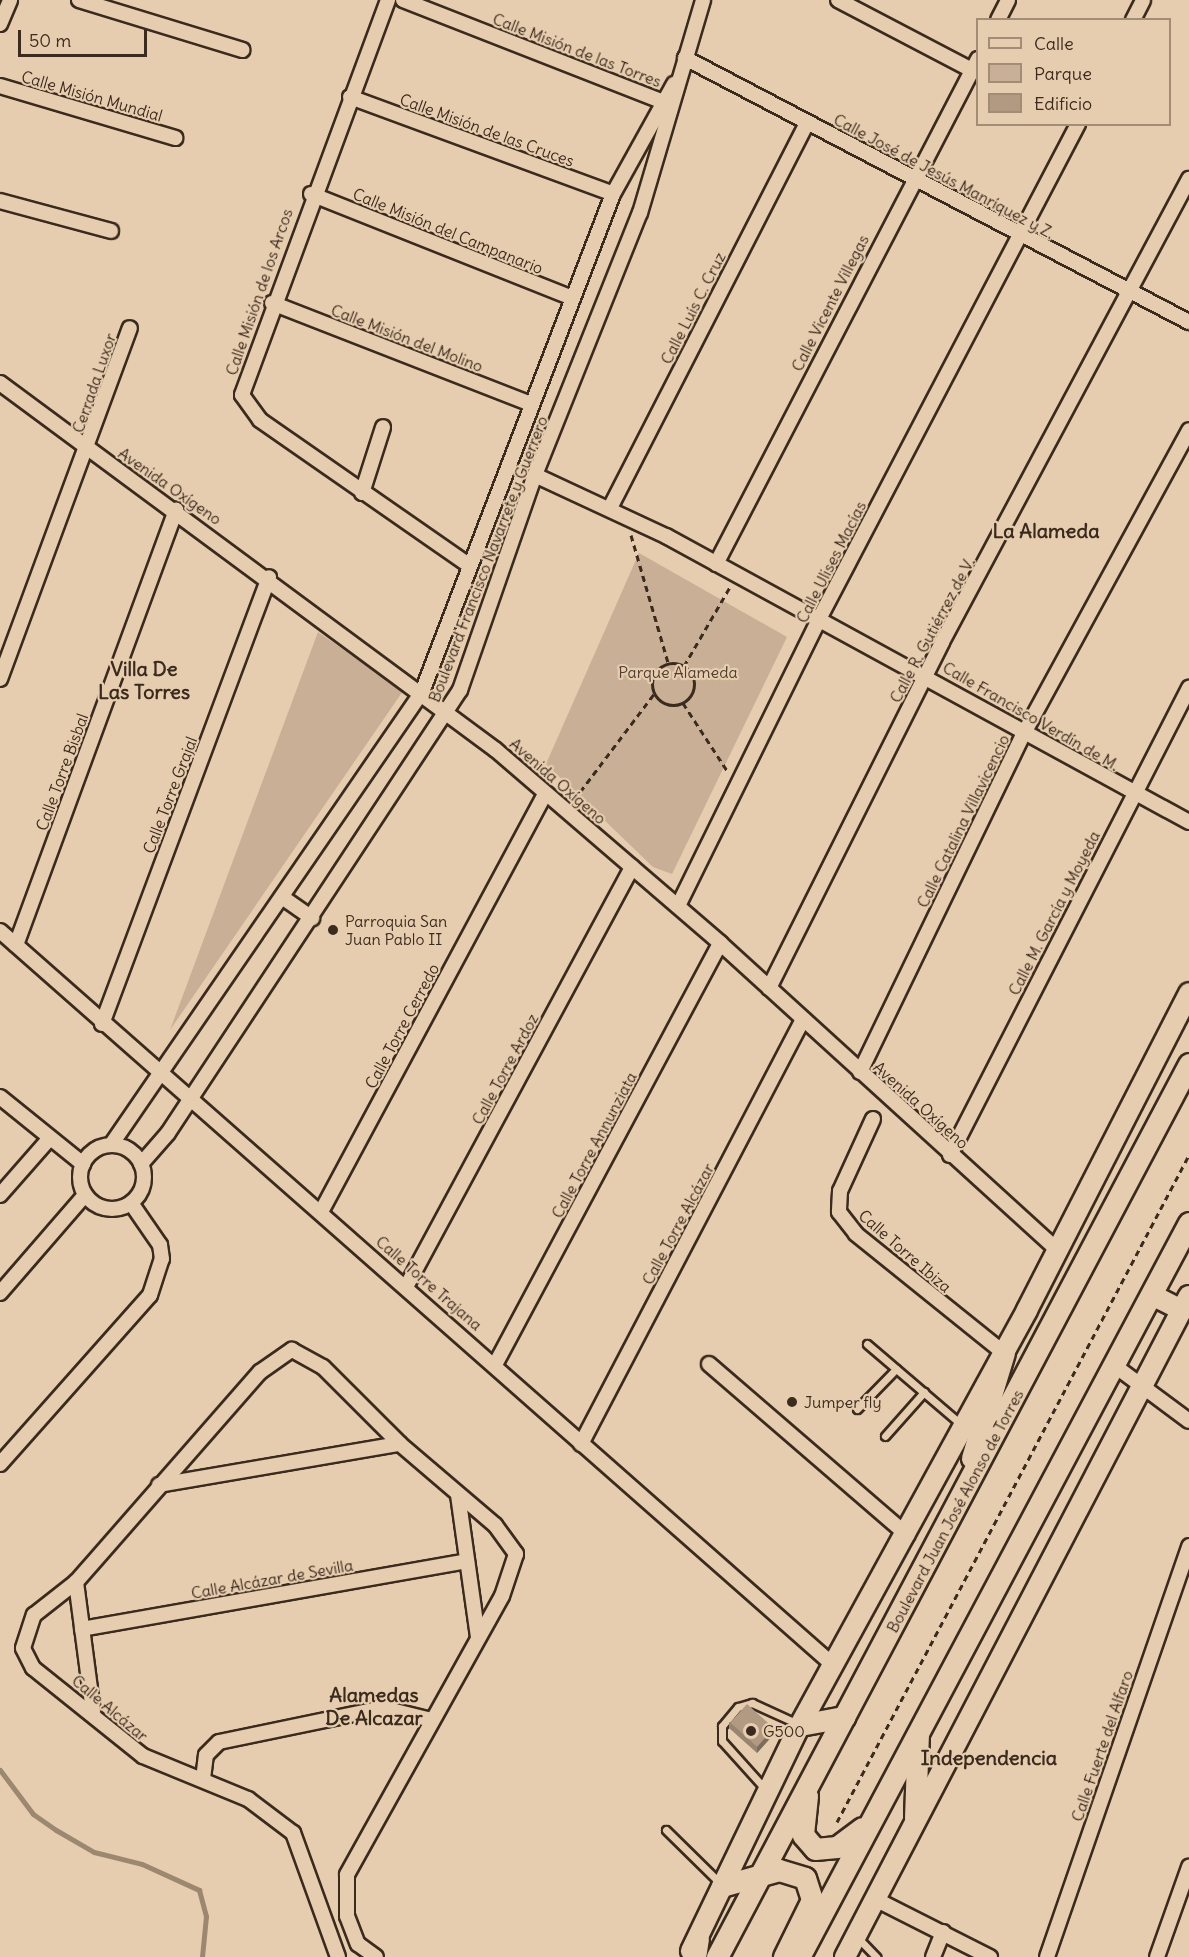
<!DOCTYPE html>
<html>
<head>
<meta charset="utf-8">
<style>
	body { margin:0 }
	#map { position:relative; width:1189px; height:1957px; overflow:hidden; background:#e7cdaf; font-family:Delius,sans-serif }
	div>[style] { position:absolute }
	.green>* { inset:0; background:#c8af95 }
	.stream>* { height:5px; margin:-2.5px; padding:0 2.5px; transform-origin:2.5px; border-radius:2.5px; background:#9c8771 }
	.path>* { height:3px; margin-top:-1.5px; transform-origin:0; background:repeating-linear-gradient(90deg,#3b2a1e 0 6px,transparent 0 10.5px) }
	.path>.ring { margin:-1.5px; padding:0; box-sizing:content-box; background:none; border:3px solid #3b2a1e; border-radius:50% }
	.roads { filter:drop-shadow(2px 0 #3b2a1e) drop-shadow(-2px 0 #3b2a1e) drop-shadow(0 2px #3b2a1e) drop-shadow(0 -2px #3b2a1e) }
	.lane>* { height:7px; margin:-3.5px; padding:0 3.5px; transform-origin:3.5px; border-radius:3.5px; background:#e7cdaf }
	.street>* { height:14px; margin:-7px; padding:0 7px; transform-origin:7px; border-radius:7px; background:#e7cdaf }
	.street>.ring { margin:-7px; padding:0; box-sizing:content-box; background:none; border:14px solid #e7cdaf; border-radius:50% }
	.secondary>* { height:20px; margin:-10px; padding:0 10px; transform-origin:10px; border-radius:10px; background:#e7cdaf }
	.primary>* { height:21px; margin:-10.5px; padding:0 10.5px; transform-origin:10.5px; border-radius:10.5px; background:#e7cdaf }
	.wall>* { inset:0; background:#998470 }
	.shaded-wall>* { inset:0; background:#7d6c5b }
	.building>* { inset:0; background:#b29a82; transform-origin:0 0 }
	.dots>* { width:16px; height:16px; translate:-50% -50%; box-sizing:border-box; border:3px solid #e7cdaf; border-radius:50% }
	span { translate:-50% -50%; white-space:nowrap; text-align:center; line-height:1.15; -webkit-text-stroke:4.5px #e7cdaf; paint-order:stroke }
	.street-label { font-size:16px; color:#3b2a1e }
	.park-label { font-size:16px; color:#503e30 }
	.poi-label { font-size:16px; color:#3b2a1e }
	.left { translate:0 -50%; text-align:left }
	.quarter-label { font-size:20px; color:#3b2a1e; font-weight:700 }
	.legend { position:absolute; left:976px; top:18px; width:195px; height:108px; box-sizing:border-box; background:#e7cdaf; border:2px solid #a28c75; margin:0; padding:8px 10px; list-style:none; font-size:18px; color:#3b2a1e }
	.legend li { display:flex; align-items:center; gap:12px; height:30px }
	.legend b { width:30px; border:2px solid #a28c75 }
	.scale { position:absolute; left:18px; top:30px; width:129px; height:27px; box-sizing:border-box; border:3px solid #3b2a1e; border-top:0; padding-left:8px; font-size:18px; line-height:21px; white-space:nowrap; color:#3b2a1e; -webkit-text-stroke:4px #e7cdaf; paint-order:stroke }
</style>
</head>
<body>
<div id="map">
	<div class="green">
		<i style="clip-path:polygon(639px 553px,787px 637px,672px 874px,653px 867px,546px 764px)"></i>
		<i style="clip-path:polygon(318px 632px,403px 691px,170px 1030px)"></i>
	</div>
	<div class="stream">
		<i style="left:0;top:1770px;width:55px;rotate:53.1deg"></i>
		<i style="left:33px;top:1814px;width:28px;rotate:35deg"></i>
		<i style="left:56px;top:1830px;width:44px;rotate:30.1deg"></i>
		<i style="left:94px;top:1852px;width:49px;rotate:14deg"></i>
		<i style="left:142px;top:1864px;width:63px;rotate:24.5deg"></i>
		<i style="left:199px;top:1890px;width:27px;rotate:75deg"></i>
		<i style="left:206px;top:1916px;width:41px;rotate:95.6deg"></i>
	</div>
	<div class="path">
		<i style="left:631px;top:535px;width:132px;rotate:73.8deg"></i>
		<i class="ring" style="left:652px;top:663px;width:39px;height:39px"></i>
		<i style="left:684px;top:666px;width:91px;rotate:-59.8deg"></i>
		<i style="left:683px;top:703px;width:82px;rotate:56.9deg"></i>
		<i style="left:574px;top:800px;width:133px;rotate:-53deg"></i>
		<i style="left:837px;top:1822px;width:754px;rotate:-62.18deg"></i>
	</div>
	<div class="roads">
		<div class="lane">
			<i style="left:867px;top:1344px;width:125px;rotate:40.5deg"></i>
			<i style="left:857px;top:1409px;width:56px;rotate:-45.7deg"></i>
			<i style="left:885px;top:1436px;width:59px;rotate:-48.4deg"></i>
			<i style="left:767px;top:1791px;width:67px;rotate:-132deg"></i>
			<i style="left:722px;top:1741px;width:15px;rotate:-90deg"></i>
			<i style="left:722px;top:1726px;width:25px;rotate:-50deg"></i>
			<i style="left:738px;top:1707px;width:15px;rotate:-16deg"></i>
			<i style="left:752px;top:1703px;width:51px;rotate:24.5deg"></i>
			<i style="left:666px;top:1830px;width:76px;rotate:44.5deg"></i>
			<i style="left:857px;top:1937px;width:28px;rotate:46deg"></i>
		</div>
		<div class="street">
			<i style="left:79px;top:0;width:171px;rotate:17deg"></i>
			<i style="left:388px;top:0;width:421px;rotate:110.3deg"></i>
			<i style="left:242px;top:395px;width:31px;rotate:54deg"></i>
			<i style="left:260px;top:420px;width:254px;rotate:34.8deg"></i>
			<i style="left:403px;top:0;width:286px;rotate:21.4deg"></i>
			<i style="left:838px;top:0;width:151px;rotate:27.6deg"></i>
			<i style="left:998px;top:20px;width:22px;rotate:-63deg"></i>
			<i style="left:1133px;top:20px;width:22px;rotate:-63deg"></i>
			<i style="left:0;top:24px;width:26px;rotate:-67deg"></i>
			<i style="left:685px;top:58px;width:569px;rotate:27.65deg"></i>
			<i style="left:0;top:86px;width:183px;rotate:16.5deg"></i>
			<i style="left:350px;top:97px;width:280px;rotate:20.2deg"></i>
			<i style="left:311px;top:194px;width:282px;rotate:21.7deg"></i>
			<i style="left:0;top:201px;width:115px;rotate:15.1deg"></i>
			<i style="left:272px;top:303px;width:278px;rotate:21.3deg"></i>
			<i style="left:0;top:383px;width:617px;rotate:36.5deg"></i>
			<i style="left:496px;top:750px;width:296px;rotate:40.7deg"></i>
			<i style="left:720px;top:943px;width:456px;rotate:42.3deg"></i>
			<i style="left:535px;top:475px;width:145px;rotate:25deg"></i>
			<i style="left:666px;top:536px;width:596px;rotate:28.67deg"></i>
			<i style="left:362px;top:493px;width:69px;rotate:-72.3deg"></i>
			<i style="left:610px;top:508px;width:432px;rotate:-62.9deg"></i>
			<i style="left:716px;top:564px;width:569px;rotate:-62.58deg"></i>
			<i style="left:0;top:679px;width:374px;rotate:-69.7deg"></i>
			<i style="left:282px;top:897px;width:37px;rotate:35deg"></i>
			<i style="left:678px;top:906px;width:320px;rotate:-63.8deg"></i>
			<i style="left:819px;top:619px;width:559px;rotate:-62.38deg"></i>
			<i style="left:0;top:931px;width:1110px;rotate:41.38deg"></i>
			<i style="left:16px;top:945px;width:464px;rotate:-69.8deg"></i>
			<i style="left:769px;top:988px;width:387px;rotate:-63.4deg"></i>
			<i style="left:942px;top:642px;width:525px;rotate:-61.92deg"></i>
			<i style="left:102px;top:1024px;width:477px;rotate:-69.5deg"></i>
			<i style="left:860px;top:1072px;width:374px;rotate:-64.2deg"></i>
			<i style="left:1023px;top:735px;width:347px;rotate:-61.4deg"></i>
			<i style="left:0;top:1097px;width:107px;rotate:38.9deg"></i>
			<i style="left:873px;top:1119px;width:79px;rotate:114.6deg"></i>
			<i style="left:840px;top:1191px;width:21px;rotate:93deg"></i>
			<i style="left:839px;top:1212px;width:28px;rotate:52deg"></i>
			<i style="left:856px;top:1234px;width:190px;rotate:38.8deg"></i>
			<i style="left:111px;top:1145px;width:549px;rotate:-55.53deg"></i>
			<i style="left:422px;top:692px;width:533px;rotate:-69.02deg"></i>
			<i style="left:613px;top:194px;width:126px;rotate:-61deg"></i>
			<i class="ring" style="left:80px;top:1145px;width:50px;height:50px"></i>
			<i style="left:950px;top:1155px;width:525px;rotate:-62.9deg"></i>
			<i style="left:141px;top:1164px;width:41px;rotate:-48.9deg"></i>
			<i style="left:168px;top:1133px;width:531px;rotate:-56.61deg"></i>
			<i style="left:460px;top:690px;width:228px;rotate:-70.8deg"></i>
			<i style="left:535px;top:475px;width:282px;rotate:-68.2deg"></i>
			<i style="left:640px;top:213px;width:222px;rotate:-73.5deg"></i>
			<i style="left:0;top:1195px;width:74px;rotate:-48.8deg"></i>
			<i style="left:322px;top:1210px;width:472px;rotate:-61.8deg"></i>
			<i style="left:406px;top:1287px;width:477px;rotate:-61.7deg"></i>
			<i style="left:0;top:1293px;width:130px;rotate:-49.1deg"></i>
			<i style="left:496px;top:1363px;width:476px;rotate:-61.9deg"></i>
			<i style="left:709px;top:1364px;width:262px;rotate:40.8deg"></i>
			<i style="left:1115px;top:1366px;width:92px;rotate:36.6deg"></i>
			<i style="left:581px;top:1444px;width:479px;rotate:-62.4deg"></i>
			<i style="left:0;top:1464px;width:226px;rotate:-48.4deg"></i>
			<i style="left:150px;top:1295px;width:38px;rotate:-72deg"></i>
			<i style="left:162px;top:1259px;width:14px;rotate:-98deg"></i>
			<i style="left:160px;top:1245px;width:51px;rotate:-124.6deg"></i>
			<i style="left:159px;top:1485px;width:244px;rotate:-9.7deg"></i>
			<i style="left:458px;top:1495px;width:144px;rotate:82deg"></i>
			<i style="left:76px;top:1582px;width:131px;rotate:82.5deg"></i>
			<i style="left:82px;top:1629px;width:391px;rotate:-10deg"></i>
			<i style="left:203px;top:1779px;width:24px;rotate:-83deg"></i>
			<i style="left:206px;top:1755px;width:18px;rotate:-45deg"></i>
			<i style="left:219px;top:1742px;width:167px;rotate:-11.7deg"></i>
			<i style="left:383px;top:1708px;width:50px;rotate:13.8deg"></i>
			<i style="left:875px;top:1899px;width:129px;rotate:26.8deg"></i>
			<i style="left:338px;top:1957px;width:132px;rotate:-109.9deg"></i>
			<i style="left:293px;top:1833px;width:56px;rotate:-142.9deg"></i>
			<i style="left:248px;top:1799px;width:113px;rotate:-157.7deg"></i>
			<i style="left:143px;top:1756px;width:141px;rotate:-141.3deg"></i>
			<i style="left:33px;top:1668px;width:22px;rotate:-117deg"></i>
			<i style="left:23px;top:1648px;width:35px;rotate:-72deg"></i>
			<i style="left:34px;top:1615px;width:53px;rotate:-38.2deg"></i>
			<i style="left:76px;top:1582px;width:279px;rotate:-48.8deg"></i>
			<i style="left:260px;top:1372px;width:39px;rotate:-35deg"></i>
			<i style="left:292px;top:1350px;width:35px;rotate:29deg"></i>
			<i style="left:323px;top:1367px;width:109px;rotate:45deg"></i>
			<i style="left:400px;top:1444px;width:125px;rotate:40.5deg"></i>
			<i style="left:495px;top:1525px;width:36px;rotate:54deg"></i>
			<i style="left:516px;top:1554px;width:44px;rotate:108.4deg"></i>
			<i style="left:502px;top:1596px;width:319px;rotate:119.1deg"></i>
			<i style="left:347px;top:1875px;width:41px;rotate:90deg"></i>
			<i style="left:347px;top:1916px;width:30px;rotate:69deg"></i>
			<i style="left:358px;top:1944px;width:22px;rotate:36deg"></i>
			<i style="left:933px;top:1957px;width:27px;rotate:-68deg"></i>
			<i style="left:1047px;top:1957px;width:435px;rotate:-70.9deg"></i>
			<i style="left:1157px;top:1957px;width:96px;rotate:-70.4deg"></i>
		</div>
		<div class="secondary">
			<i style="left:1152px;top:1295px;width:34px;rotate:27deg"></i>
			<i style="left:691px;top:1951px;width:251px;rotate:-64.3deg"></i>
			<i style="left:800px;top:1725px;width:473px;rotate:-61.3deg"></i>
			<i style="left:1027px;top:1310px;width:356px;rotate:-62.9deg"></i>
			<i style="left:845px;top:1957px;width:745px;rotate:-62.51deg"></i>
		</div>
		<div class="primary">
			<i style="left:972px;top:1458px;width:110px;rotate:-73.1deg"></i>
			<i style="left:800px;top:1725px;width:45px;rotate:-10.3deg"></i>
			<i style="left:807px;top:1796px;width:39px;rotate:96deg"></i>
			<i style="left:803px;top:1835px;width:18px;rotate:49deg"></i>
			<i style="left:815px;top:1849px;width:22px;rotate:-5deg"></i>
			<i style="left:837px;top:1847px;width:31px;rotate:-37deg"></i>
			<i style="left:915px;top:1818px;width:84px;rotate:-88deg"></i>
			<i style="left:722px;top:1886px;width:59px;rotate:-15.7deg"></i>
			<i style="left:779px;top:1870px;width:27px;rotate:17deg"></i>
			<i style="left:805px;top:1878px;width:23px;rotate:72deg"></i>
			<i style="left:812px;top:1900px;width:64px;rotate:116.2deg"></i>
			<i style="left:695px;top:1957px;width:19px;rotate:-81deg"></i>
			<i style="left:717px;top:1957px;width:1010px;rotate:-62.14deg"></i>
			<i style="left:799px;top:1957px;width:831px;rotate:-62.02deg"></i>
		</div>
	</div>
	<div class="wall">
		<i style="clip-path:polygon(729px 1722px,774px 1734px,757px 1753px,729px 1728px)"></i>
	</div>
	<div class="shaded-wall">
		<i style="clip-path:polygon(774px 1728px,774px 1734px,757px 1753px,757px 1747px)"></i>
	</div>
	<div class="building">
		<i style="left:747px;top:1704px;width:36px;height:25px;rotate:42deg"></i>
	</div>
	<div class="dots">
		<i style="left:333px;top:930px;background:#3b2a1e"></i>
		<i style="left:792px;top:1402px;background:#3b2a1e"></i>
		<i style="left:751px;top:1731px;background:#3b2a1e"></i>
	</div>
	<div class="street-label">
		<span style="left:577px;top:50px;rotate:21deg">Calle Misión de las Torres</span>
		<span style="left:92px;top:96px;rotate:16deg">Calle Misión Mundial</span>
		<span style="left:487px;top:130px;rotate:20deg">Calle Misión de las Cruces</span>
		<span style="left:944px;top:176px;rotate:28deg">Calle José de Jesús Manríquez y Z.</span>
		<span style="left:448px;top:231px;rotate:22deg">Calle Misión del Campanario</span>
		<span style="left:259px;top:292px;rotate:-71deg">Calle Misión de los Arcos</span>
		<span style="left:830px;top:303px;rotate:-63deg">Calle Vicente Villegas</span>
		<span style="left:693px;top:308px;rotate:-63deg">Calle Luís C. Cruz</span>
		<span style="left:407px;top:338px;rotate:21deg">Calle Misión del Molino</span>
		<span style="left:94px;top:383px;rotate:-71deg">Cerrada Luxor</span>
		<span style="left:170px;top:486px;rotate:35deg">Avenida Oxígeno</span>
		<span style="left:488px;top:559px;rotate:-69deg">Boulevard Francisco Navarrete y Guerrero</span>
		<span style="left:831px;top:562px;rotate:-63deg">Calle Ulises Macías</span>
		<span style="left:932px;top:630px;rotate:-62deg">Calle R. Gutiérrez de V.</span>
		<span style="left:1031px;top:716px;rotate:30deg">Calle Francisco Verdín de M.</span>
		<span style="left:62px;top:772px;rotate:-70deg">Calle Torre Bisbal</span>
		<span style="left:558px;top:781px;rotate:41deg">Avenida Oxígeno</span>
		<span style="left:170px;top:795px;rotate:-69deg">Calle Torre Grajal</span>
		<span style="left:963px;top:821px;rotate:-64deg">Calle Catalina Villavicencio</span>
		<span style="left:1054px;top:913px;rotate:-63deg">Calle M. García y Moyeda</span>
		<span style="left:402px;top:1026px;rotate:-62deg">Calle Torre Cerredo</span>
		<span style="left:505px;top:1069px;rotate:-62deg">Calle Torre Ardoz</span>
		<span style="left:921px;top:1105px;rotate:42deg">Avenida Oxígeno</span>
		<span style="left:594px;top:1145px;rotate:-62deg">Calle Torre Annunziata</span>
		<span style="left:678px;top:1224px;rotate:-62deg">Calle Torre Alcázar</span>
		<span style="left:905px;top:1251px;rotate:41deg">Calle Torre Ibiza</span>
		<span style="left:429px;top:1283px;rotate:41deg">Calle Torre Trajana</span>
		<span style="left:955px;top:1511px;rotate:-62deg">Boulevard Juan José Alonso de Torres</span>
		<span style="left:272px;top:1579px;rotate:-10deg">Calle Alcázar de Sevilla</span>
		<span style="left:110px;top:1708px;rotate:40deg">Calle Alcázar</span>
		<span style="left:1102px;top:1746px;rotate:-71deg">Calle Fuerte del Alfaro</span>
	</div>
	<div class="park-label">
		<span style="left:678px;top:672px">Parque Alameda</span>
	</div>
	<div class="poi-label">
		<span class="left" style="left:345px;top:930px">Parroquia San<br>Juan Pablo II</span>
		<span class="left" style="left:804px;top:1402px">Jumper fly</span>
		<span class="left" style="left:763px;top:1731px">G500</span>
	</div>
	<div class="quarter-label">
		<span style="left:1046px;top:530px">La Alameda</span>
		<span style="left:144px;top:680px">Villa De<br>Las Torres</span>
		<span style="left:374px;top:1706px">Alamedas<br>De Alcazar</span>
		<span style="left:989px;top:1757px">Independencia</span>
	</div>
	<ul class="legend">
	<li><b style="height:8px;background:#e7cdaf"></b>Calle</li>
	<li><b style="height:16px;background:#c8af95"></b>Parque</li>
	<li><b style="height:16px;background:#b29a82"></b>Edificio</li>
	</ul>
	<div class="scale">50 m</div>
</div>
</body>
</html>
